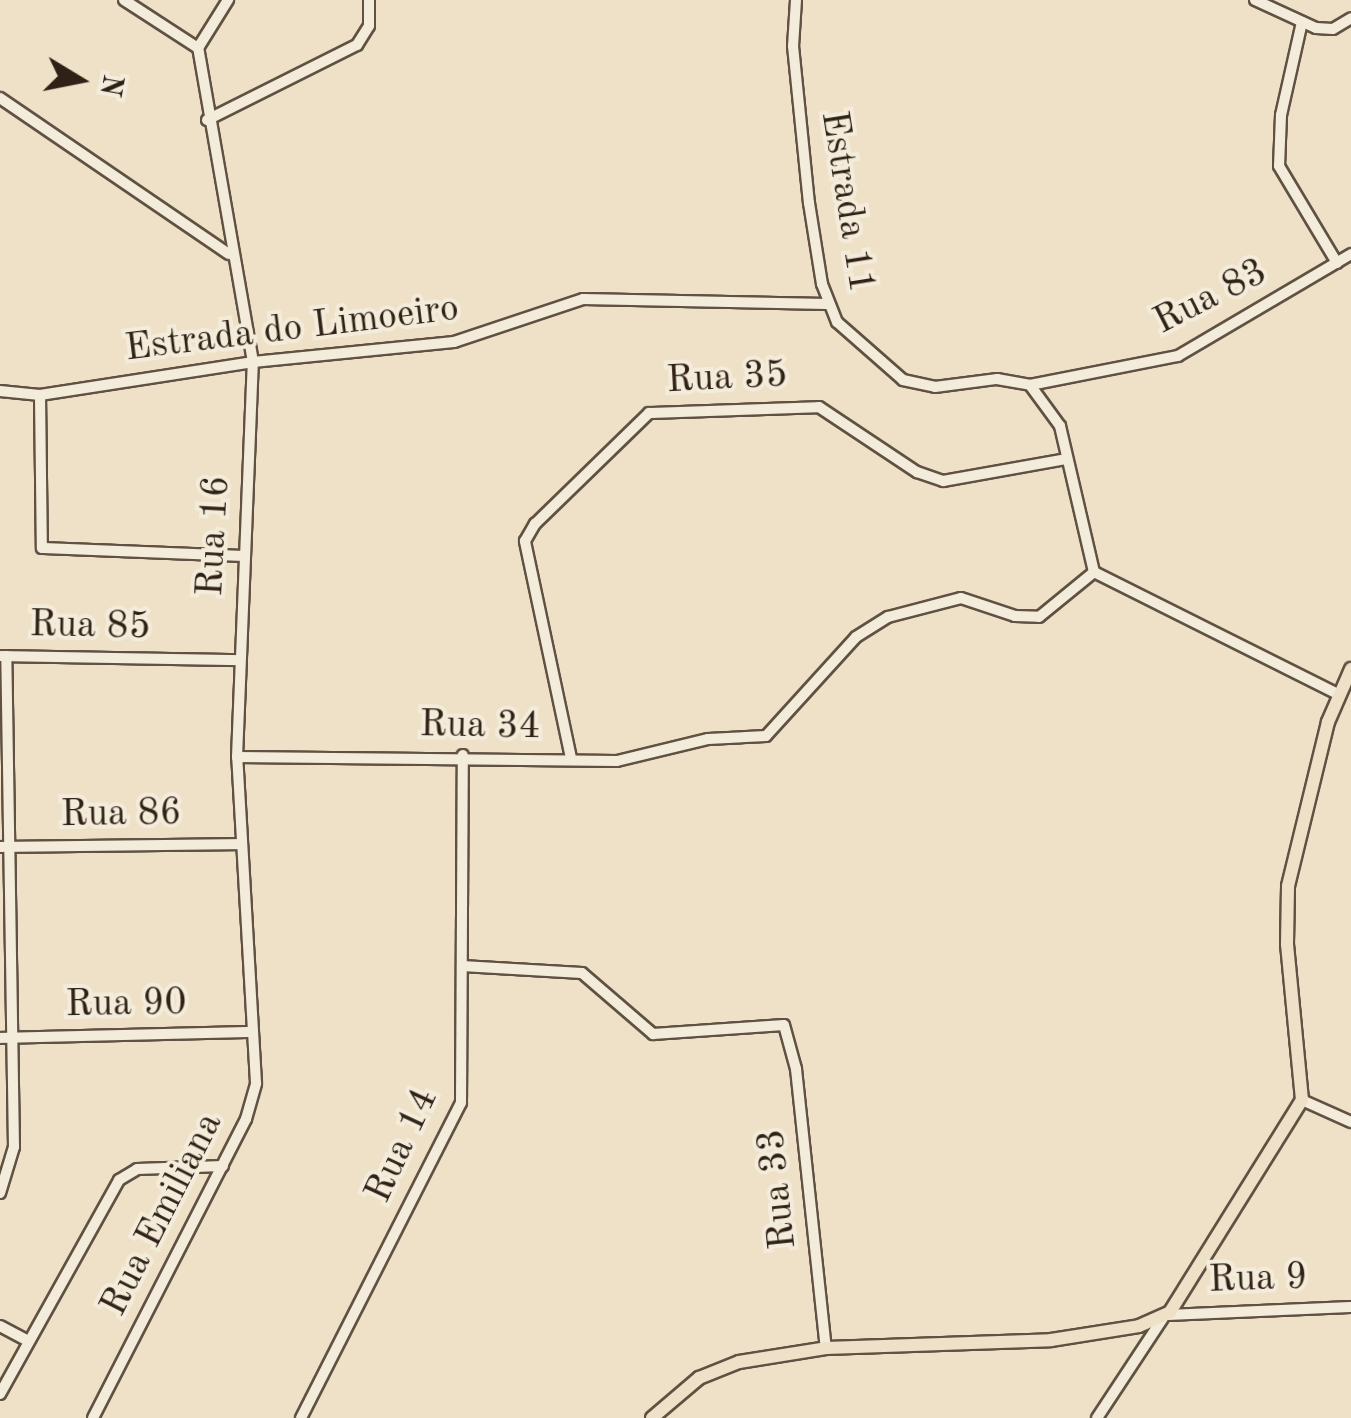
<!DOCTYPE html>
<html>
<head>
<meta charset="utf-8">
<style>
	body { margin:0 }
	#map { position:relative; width:1351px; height:1418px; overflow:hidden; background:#eee1c7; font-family:"Old Standard TT",serif }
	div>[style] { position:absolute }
	.roads { filter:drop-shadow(2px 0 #605142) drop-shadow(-2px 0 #605142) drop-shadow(0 2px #605142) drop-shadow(0 -2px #605142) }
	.minor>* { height:10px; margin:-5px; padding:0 5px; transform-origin:5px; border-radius:5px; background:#f4ecdb }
	.major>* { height:12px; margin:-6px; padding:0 6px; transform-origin:6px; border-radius:6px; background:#eee1c7 }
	span { translate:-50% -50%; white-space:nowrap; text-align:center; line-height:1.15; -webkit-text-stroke:8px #f4ecdb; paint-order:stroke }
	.street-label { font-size:38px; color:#302116 }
	.north { position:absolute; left:30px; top:30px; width:100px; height:100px; -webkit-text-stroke:8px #f4ecdb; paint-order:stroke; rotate:100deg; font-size:28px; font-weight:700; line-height:40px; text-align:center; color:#302116 }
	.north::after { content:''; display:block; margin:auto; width:35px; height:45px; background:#302116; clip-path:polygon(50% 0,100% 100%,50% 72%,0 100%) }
</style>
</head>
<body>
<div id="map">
	<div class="roads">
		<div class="minor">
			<i style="left:124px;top:0;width:88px;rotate:33deg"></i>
			<i style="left:796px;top:0;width:46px;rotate:93.7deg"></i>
			<i style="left:793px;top:46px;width:158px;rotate:84.2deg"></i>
			<i style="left:809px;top:203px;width:82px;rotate:80.9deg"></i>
			<i style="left:822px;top:284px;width:41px;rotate:68.5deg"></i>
			<i style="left:837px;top:322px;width:88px;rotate:41.3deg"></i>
			<i style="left:903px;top:380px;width:33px;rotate:12deg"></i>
			<i style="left:935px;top:387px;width:63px;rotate:-7.4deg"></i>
			<i style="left:997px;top:379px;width:34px;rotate:10deg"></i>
			<i style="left:1030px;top:385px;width:51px;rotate:53.8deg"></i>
			<i style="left:1060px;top:426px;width:150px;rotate:76.9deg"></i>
			<i style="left:1094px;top:572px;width:271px;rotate:26.6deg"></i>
			<i style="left:1255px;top:0;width:67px;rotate:24.7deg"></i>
			<i style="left:1316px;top:28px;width:17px;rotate:3deg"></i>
			<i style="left:1333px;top:29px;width:21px;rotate:-31deg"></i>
			<i style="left:1302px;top:22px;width:95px;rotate:102.7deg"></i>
			<i style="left:1281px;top:115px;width:51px;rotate:92.2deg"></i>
			<i style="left:1279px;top:166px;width:113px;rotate:59.1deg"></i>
			<i style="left:198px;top:48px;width:57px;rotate:-58deg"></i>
			<i style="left:0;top:98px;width:277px;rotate:34.3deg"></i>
			<i style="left:207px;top:120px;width:168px;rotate:-26.6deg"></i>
			<i style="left:357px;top:45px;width:22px;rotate:-58deg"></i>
			<i style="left:369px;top:26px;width:26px;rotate:-90deg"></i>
			<i style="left:1030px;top:385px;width:151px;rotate:-11.1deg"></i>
			<i style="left:1178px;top:356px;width:201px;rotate:-30.5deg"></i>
			<i style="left:0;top:391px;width:40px;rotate:5.7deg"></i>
			<i style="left:40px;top:395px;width:216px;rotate:-8.8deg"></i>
			<i style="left:253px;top:362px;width:202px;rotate:-5.7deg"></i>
			<i style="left:454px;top:342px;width:136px;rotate:-18.4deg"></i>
			<i style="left:583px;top:299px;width:244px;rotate:1.2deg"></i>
			<i style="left:40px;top:395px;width:153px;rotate:89.3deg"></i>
			<i style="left:42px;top:548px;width:203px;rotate:2.3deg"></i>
			<i style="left:0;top:656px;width:239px;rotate:1deg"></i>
			<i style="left:237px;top:757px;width:380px;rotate:0.6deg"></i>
			<i style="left:617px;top:761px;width:94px;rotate:-13.6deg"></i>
			<i style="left:708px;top:739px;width:58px;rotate:-3deg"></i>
			<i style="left:766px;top:736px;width:134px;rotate:-47.7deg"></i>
			<i style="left:856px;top:637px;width:38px;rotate:-32deg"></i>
			<i style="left:888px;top:617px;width:75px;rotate:-14.6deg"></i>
			<i style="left:961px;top:598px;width:57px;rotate:18.4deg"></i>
			<i style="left:1015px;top:616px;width:24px;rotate:2deg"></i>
			<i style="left:1039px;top:617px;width:71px;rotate:-39.3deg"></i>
			<i style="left:571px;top:758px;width:222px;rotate:-102deg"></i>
			<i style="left:525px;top:541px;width:20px;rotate:-60deg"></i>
			<i style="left:535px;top:524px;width:159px;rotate:-44.2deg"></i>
			<i style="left:649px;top:413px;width:170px;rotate:-2deg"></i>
			<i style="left:819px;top:407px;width:118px;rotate:33.6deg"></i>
			<i style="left:917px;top:472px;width:28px;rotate:19deg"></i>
			<i style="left:943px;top:481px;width:126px;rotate:-10.1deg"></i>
			<i style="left:0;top:847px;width:242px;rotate:-0.7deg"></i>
			<i style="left:462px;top:966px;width:120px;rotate:3.3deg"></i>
			<i style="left:582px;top:973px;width:94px;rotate:40.7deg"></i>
			<i style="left:653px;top:1034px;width:131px;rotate:-3.9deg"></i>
			<i style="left:784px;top:1025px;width:46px;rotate:74.7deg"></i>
			<i style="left:796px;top:1069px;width:281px;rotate:83.9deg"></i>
			<i style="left:0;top:1038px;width:253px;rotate:-1.4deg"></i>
			<i style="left:1302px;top:1100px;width:54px;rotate:24.2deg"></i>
			<i style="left:0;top:1193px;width:48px;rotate:-73.1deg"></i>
			<i style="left:14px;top:1147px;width:491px;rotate:-90.9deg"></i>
			<i style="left:1167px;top:1315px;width:184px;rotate:-2.5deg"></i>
			<i style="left:0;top:1326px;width:32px;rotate:28deg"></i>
			<i style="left:0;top:1394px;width:245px;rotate:-60.9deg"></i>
			<i style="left:119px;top:1180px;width:21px;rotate:-31deg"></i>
			<i style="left:137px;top:1169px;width:86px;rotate:-2deg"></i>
			<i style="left:93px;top:1418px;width:336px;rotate:-62.9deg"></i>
			<i style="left:246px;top:1119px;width:37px;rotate:-74deg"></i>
			<i style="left:256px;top:1083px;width:327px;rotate:-93.3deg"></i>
			<i style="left:237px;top:757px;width:395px;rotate:-87.7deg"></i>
			<i style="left:253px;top:362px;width:319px;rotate:-99.9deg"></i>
			<i style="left:301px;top:1418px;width:353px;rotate:-63.1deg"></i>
			<i style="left:461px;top:1103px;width:348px;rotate:-89.7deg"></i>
			<i style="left:1097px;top:1418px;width:120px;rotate:-56.6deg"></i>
		</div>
		<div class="major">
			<i style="left:652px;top:1418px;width:62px;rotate:-40.4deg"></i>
			<i style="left:699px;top:1378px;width:43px;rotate:-21.8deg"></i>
			<i style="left:739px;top:1362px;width:88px;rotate:-9.1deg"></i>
			<i style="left:826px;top:1348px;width:225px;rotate:-2deg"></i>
			<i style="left:1051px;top:1340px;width:89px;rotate:-9deg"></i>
			<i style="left:1139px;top:1326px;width:34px;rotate:-24deg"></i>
			<i style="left:1170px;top:1312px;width:250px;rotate:-58.1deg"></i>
			<i style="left:1302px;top:1100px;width:157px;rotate:-95.5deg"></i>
			<i style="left:1287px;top:944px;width:58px;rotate:-89deg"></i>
			<i style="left:1288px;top:886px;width:169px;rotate:-76.3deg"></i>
			<i style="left:1328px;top:722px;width:58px;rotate:-66.5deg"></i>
		</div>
	</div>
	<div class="street-label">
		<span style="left:846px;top:202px;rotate:81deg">Estrada 11</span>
		<span style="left:1211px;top:298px;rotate:-27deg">Rua 83</span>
		<span style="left:292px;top:330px;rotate:-7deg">Estrada do Limoeiro</span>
		<span style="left:727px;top:379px;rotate:-3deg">Rua 35</span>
		<span style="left:215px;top:536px;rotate:-87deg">Rua 16</span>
		<span style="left:90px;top:627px;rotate:1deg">Rua 85</span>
		<span style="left:480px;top:727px;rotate:1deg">Rua 34</span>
		<span style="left:121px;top:815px;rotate:-1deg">Rua 86</span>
		<span style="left:126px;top:1005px;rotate:-1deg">Rua 90</span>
		<span style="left:403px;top:1146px;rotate:-65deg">Rua 14</span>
		<span style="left:779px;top:1189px;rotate:-96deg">Rua 33</span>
		<span style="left:163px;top:1215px;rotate:-63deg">Rua Emiliana</span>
		<span style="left:1258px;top:1280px;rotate:-2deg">Rua 9</span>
	</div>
	<div class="north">N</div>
</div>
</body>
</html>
